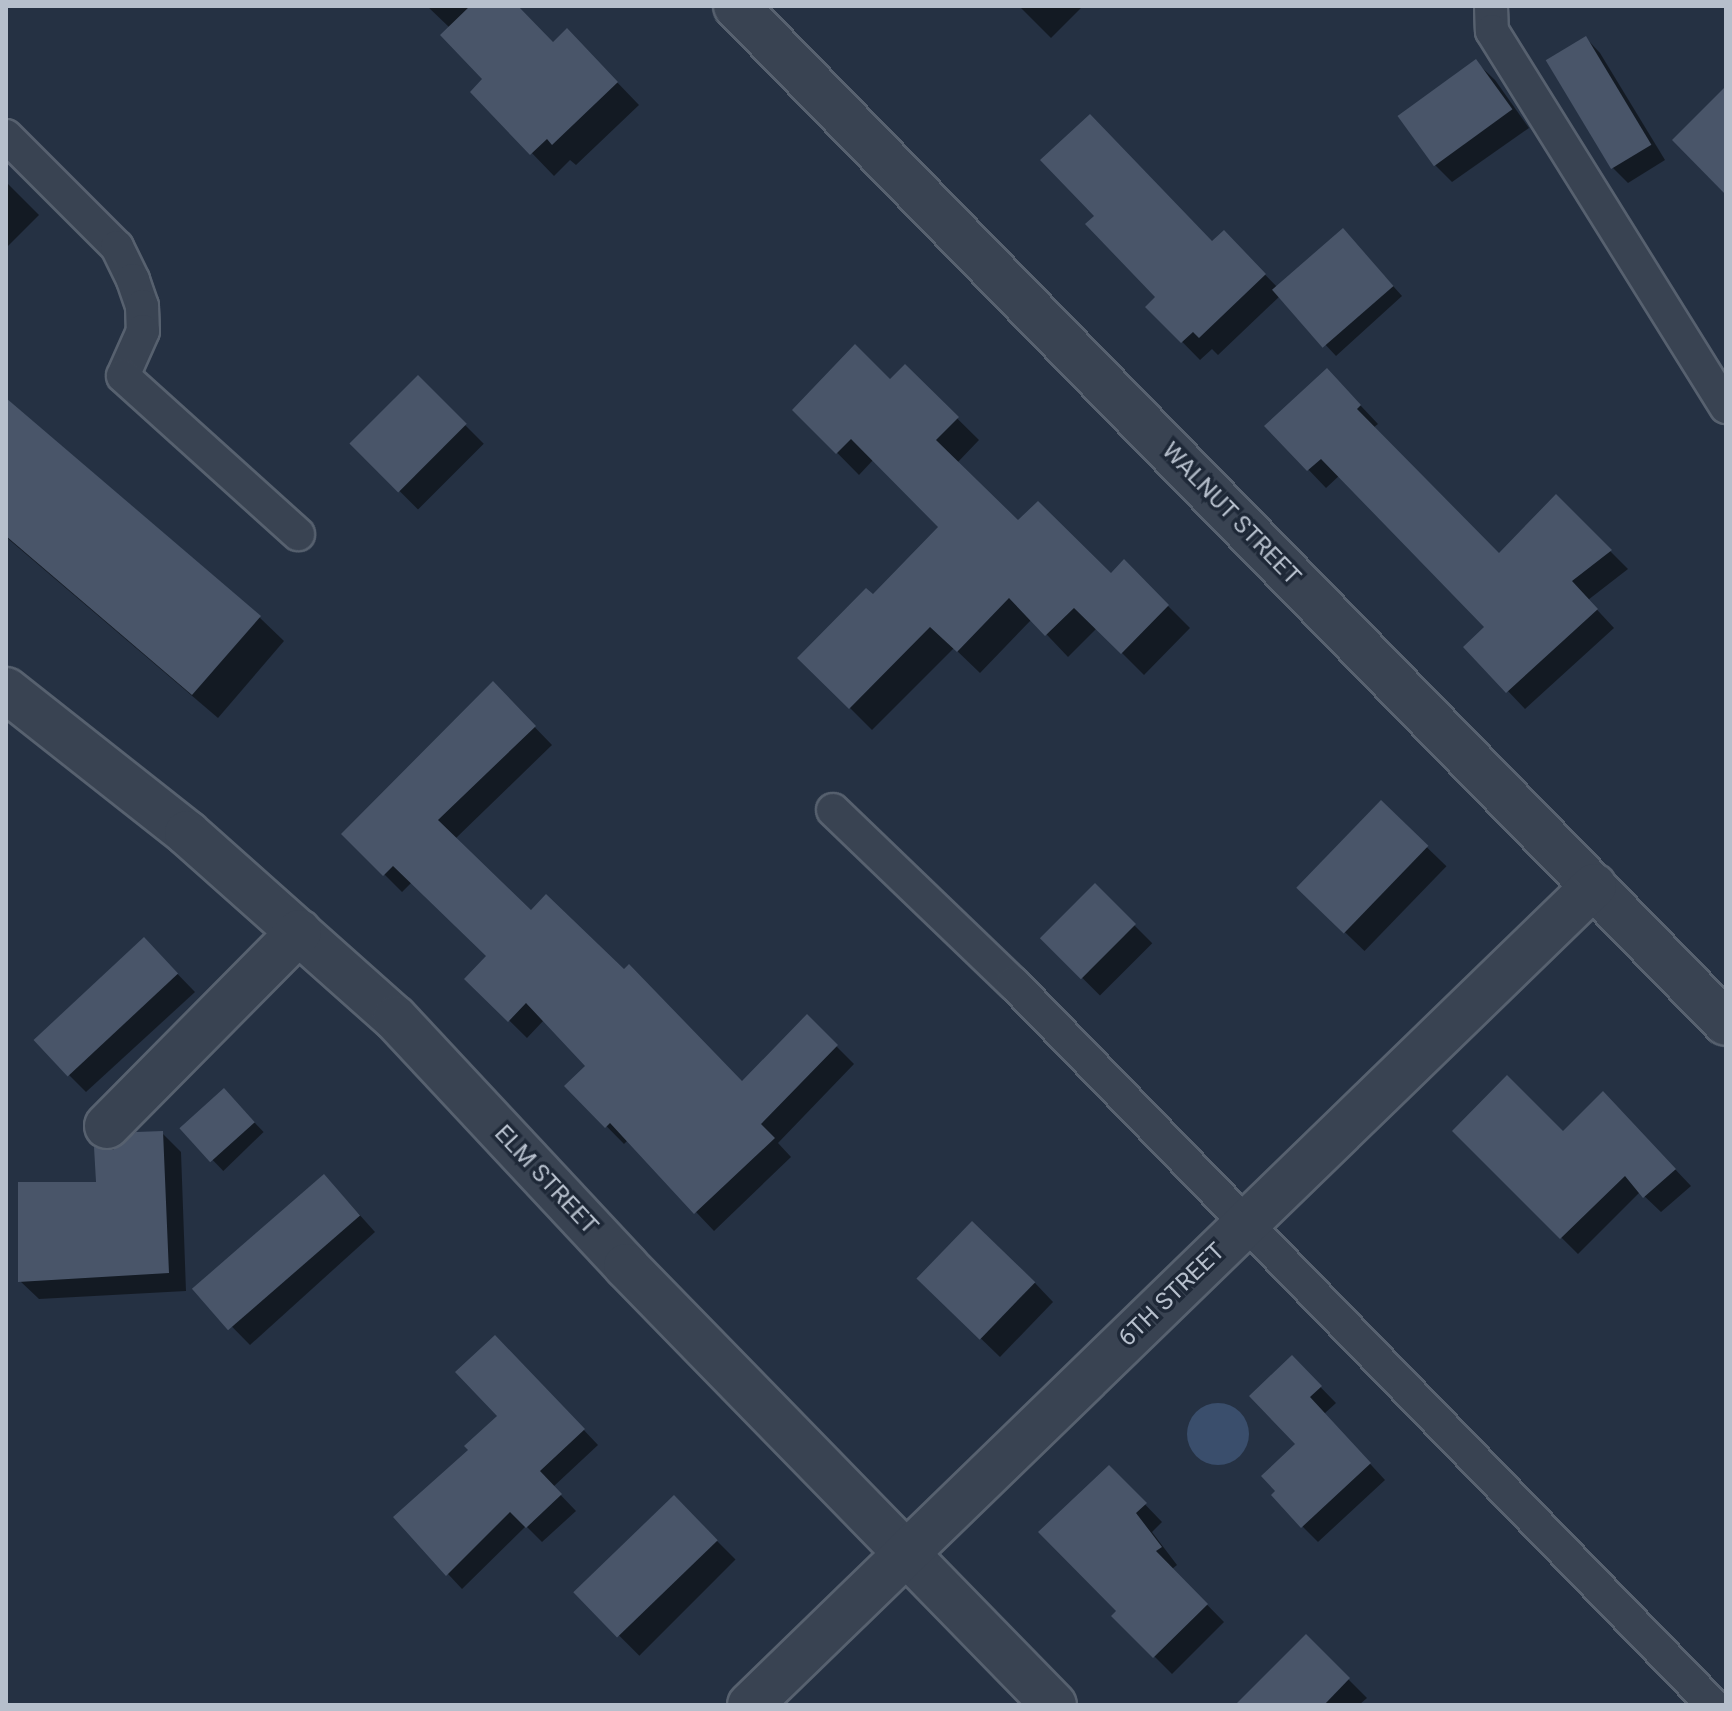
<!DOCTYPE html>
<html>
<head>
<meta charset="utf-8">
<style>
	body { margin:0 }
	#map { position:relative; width:1732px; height:1711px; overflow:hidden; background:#253143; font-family:Roboto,sans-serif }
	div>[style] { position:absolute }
	.water>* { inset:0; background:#3a4e6c }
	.round { border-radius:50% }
	.shadow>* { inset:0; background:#0007; transform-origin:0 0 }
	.building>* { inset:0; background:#495569; transform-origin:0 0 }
	.roads { filter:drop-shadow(2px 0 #57616f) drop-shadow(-2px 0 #57616f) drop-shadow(0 2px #57616f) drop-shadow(0 -2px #57616f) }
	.service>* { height:32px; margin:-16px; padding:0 16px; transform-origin:16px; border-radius:16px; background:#394352 }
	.minor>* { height:44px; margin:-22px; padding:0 22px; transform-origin:22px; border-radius:22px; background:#394352 }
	span { translate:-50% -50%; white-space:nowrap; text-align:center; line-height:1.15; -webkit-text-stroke:7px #1e2837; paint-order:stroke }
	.street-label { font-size:24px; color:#b6bfcc }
	.frame { position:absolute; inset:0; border:8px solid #b6bfcc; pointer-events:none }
</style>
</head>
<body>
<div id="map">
	<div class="water">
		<i class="round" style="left:1187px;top:1403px;width:62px;height:62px"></i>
	</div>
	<div class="shadow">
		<i style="clip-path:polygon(427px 6px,516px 6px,553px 45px,589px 53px,639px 105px,576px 165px,570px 160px,554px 176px,473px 92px,485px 79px,450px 28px)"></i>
		<i style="clip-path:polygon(1019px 6px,1083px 6px,1051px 38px)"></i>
		<i style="clip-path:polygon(1586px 38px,1600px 53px,1665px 160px,1628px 183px,1613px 168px)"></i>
		<i style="clip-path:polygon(1476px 62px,1495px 80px,1529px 128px,1452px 182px,1434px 164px,1400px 116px)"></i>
		<i style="clip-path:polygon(6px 182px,39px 215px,6px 248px)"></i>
		<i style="clip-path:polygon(1224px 233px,1282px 292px,1352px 240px,1402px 296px,1336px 356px,1280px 296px,1218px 355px,1212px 349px,1200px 360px,1148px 307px)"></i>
		<i style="clip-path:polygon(905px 367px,979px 440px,957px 463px,1018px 523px,1111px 576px,1124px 562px,1190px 628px,1144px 675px,1097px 628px,1068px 657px,1032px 619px,980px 673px,954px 648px,872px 730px,800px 658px,873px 597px,941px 527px,874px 459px,859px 475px,795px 410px,890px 382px)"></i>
		<i style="left:418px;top:378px;width:93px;height:93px;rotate:45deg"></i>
		<i style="clip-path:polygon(1344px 388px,1378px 424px,1373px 428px,1499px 556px,1556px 497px,1628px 569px,1588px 600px,1614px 628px,1525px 709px,1466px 647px,1487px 627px,1340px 475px,1326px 488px,1267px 426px)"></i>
		<i style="clip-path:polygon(6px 432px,259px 617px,284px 641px,218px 718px,6px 537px)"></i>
		<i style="clip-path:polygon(493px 684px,552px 745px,455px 839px,531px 913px,743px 1084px,807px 1017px,854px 1064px,778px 1143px,791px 1157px,714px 1231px,628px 1140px,624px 1144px,567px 1086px,588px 1066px,544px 1020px,527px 1038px,467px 979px,488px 956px,412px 882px,402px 892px,344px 834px)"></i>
		<i style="left:1381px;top:803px;width:91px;height:118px;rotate:44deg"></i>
		<i style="left:1095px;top:886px;width:81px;height:74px;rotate:45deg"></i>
		<i style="clip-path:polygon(162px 958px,195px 992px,86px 1092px,68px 1074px)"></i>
		<i style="left:224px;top:1091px;width:57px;height:56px;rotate:46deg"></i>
		<i style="clip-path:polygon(1619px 1110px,1691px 1186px,1661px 1212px,1640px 1192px,1578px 1254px,1454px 1131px,1563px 1134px)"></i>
		<i style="clip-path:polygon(162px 1133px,181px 1152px,186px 1291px,39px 1299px,20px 1281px,98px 1184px,113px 1152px)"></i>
		<i style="clip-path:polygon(340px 1193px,375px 1232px,250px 1345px,197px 1291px)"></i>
		<i style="clip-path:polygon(1035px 1283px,1053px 1302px,1000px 1357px,938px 1297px)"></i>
		<i style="clip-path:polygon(510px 1352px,598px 1445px,553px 1487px,576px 1511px,542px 1542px,526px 1526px,462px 1589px,395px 1517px,470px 1450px,499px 1416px)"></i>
		<i style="clip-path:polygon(1292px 1358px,1336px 1403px,1324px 1414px,1385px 1480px,1318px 1542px,1302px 1526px)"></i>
		<i style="clip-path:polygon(1109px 1467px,1162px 1522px,1152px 1532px,1177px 1565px,1172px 1569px,1224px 1622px,1172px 1674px,1114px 1616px,1119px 1611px)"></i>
		<i style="left:674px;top:1498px;width:87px;height:136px;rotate:45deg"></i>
		<i style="clip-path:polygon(1306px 1637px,1367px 1698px,1359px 1705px,1238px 1705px)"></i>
	</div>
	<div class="building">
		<i style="clip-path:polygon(470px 6px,518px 6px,553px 42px,567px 28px,618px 82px,552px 145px,547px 139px,530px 155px,470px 92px,482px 79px,440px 35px)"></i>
		<i style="left:1586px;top:36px;width:127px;height:47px;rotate:59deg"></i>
		<i style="left:1476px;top:59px;width:62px;height:97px;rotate:54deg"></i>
		<i style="clip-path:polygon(1726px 86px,1726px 195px,1672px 140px)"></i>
		<i style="clip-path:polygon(1090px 114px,1212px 241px,1224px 230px,1266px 274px,1199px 338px,1193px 332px,1181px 343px,1145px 307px,1155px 297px,1085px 224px,1094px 216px,1040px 160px)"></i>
		<i style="left:1343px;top:228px;width:77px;height:94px;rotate:49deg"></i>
		<i style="clip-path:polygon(855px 344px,890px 379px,905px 364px,959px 417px,936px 440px,1018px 520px,1038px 501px,1111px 573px,1124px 559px,1169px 605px,1121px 654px,1074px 608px,1045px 636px,1009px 598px,957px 652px,930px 627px,849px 709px,797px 658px,866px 588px,873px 594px,938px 527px,851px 439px,836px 454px,792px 410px)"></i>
		<i style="clip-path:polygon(1327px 368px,1361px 405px,1357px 409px,1499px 553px,1556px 494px,1612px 550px,1572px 581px,1598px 609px,1506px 693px,1463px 647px,1484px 627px,1321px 459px,1307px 471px,1264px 426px)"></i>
		<i style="left:418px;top:375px;width:69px;height:97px;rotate:45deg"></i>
		<i style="clip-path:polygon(6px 398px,261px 616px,192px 695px,6px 536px)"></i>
		<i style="clip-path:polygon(493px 681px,536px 726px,438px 820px,531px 910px,546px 894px,624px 969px,629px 964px,742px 1081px,807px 1014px,838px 1045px,761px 1124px,775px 1138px,694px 1214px,610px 1123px,605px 1128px,564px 1086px,585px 1066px,526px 1003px,508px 1022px,464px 979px,486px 956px,393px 866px,383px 876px,341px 834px)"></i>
		<i style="left:1381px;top:800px;width:66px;height:122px;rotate:44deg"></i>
		<i style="left:1095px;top:883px;width:58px;height:78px;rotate:45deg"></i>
		<i style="left:144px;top:937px;width:50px;height:151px;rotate:47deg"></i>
		<i style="clip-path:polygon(1507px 1075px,1563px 1131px,1603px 1091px,1676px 1169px,1643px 1198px,1625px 1176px,1560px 1239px,1452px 1131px)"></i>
		<i style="left:224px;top:1088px;width:46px;height:60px;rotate:48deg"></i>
		<i style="clip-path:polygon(163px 1131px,169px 1273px,18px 1282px,18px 1182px,96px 1182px,94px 1147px,113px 1150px,136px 1132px)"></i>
		<i style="left:324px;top:1174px;width:55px;height:175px;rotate:49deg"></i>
		<i style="left:972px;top:1221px;width:88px;height:80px;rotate:44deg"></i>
		<i style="clip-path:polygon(495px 1335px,585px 1429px,540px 1471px,562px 1494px,526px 1528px,510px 1512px,446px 1576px,393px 1517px,468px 1450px,464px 1446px,497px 1416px,455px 1372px)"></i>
		<i style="clip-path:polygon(1292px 1355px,1322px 1386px,1310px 1397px,1371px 1463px,1301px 1528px,1271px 1495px,1275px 1491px,1261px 1476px,1295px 1444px,1249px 1396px)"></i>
		<i style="clip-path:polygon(1109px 1465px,1147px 1503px,1136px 1513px,1162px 1547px,1156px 1551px,1208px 1604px,1153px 1658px,1111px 1616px,1116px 1611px,1038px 1532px)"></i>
		<i style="left:674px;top:1495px;width:63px;height:140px;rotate:46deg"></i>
		<i style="clip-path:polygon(1306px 1634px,1350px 1678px,1324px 1705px,1235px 1705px)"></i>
	</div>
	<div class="roads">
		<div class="service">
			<i style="left:1491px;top:6px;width:25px;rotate:88deg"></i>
			<i style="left:1492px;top:31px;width:443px;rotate:58.1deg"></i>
			<i style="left:6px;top:136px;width:157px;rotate:45deg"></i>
			<i style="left:117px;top:247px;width:37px;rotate:64deg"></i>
			<i style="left:133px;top:280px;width:28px;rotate:71deg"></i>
			<i style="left:142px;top:306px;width:25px;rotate:88deg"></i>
			<i style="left:143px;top:331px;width:49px;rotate:114deg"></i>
			<i style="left:123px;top:376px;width:236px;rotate:42.1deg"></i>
			<i style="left:833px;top:810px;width:250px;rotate:43.9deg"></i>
			<i style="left:1013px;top:983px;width:1006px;rotate:45.89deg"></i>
		</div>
		<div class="minor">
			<i style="left:736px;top:6px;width:1419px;rotate:45.77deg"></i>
			<i style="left:6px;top:690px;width:231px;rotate:38.3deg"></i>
			<i style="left:187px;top:833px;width:278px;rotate:41.7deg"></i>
			<i style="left:395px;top:1018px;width:339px;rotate:47deg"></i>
			<i style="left:626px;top:1266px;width:613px;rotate:45.73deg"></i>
			<i style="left:107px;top:1126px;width:273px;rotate:-45.3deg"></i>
			<i style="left:750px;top:1705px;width:1176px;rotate:-44.14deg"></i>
		</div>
	</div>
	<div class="street-label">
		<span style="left:1231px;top:514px;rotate:46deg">WALNUT STREET</span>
		<span style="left:546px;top:1180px;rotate:47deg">ELM STREET</span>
		<span style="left:1172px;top:1295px;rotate:-44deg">6TH STREET</span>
	</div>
	<div class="frame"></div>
</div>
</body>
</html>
